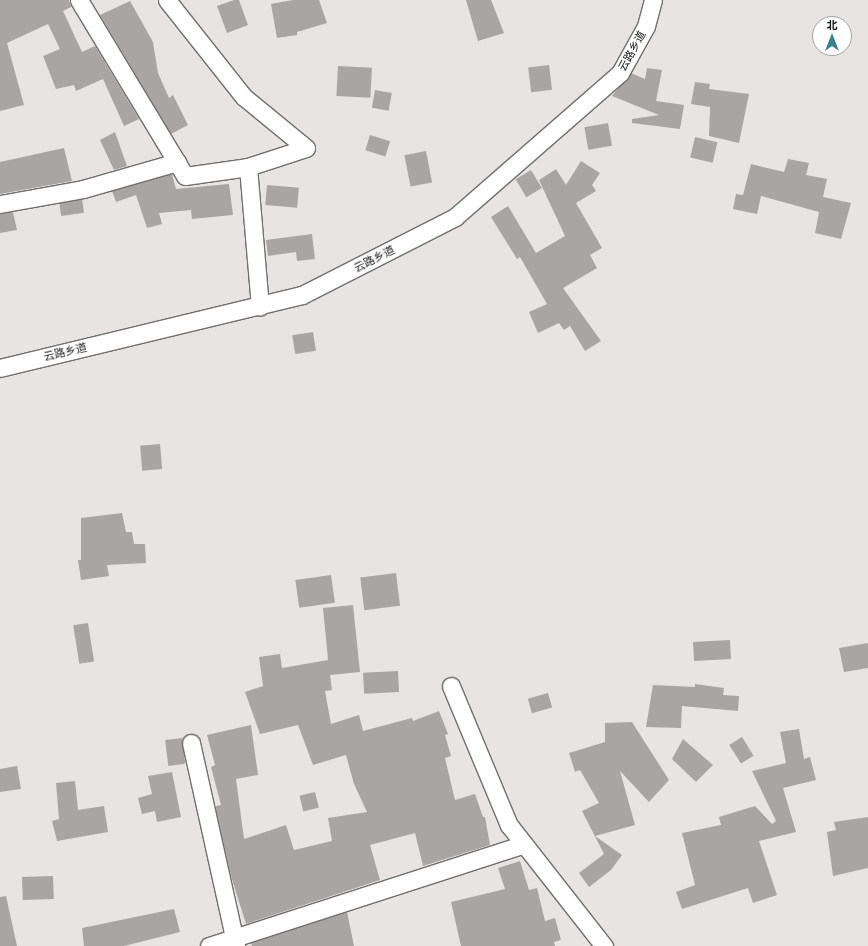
<!DOCTYPE html>
<html>
<head>
<meta charset="utf-8">
<style>
	body { margin:0 }
	#map { position:relative; width:868px; height:946px; overflow:hidden; background:#e7e4e3; font-family:Montserrat,"Noto Sans SC",sans-serif }
	div>[style] { position:absolute }
	.building>* { inset:0; background:#a9a5a5; transform-origin:0 0 }
	.roads { filter:drop-shadow(1px 0 #716e6e) drop-shadow(-1px 0 #716e6e) drop-shadow(0 1px #716e6e) drop-shadow(0 -1px #716e6e) }
	.minor>* { height:17px; margin:-8.5px; padding:0 8.5px; transform-origin:8.5px; border-radius:8.5px; background:#fff }
	span { translate:-50% -50%; white-space:nowrap; text-align:center; line-height:1.15; -webkit-text-stroke:3px #fff; paint-order:stroke }
	.street-label { font-size:11px; color:#161515 }
	.north { position:absolute; left:812px; top:16px; width:40px; height:40px; box-sizing:border-box; background:#fff; border:1px solid #a2a1a1; border-radius:50%; rotate:0deg; font-size:11px; font-weight:700; line-height:16px; text-align:center; color:#161515 }
	.north::after { content:''; display:block; margin:auto; width:14px; height:18px; background:#397e8c; clip-path:polygon(50% 0,100% 100%,50% 72%,0 100%) }
</style>
</head>
<body>
<div id="map">
	<div class="building">
		<i style="clip-path:polygon(0 0,69px 0,71px 7px,63px 11px,82px 52px,95px 46px,139px 119px,124px 126px,103px 79px,76px 91px,74px 85px,56px 89px,43px 56px,60px 49px,48px 24px,7px 43px,24px 105px,0 111px)"></i>
		<i style="clip-path:polygon(234px 0,239px 0,248px 25px,227px 33px,217px 6px)"></i>
		<i style="clip-path:polygon(293px 0,319px 0,327px 23px,297px 32px,297px 35px,277px 38px,271px 4px)"></i>
		<i style="clip-path:polygon(466px 0,491px 0,504px 33px,478px 41px)"></i>
		<i style="clip-path:polygon(130px 1px,153px 42px,158px 73px,169px 98px,173px 95px,188px 125px,171px 134px,100px 15px)"></i>
		<i style="left:549px;top:65px;width:25px;height:21px;rotate:83deg"></i>
		<i style="left:338px;top:66px;width:34px;height:30px;rotate:3deg"></i>
		<i style="clip-path:polygon(647px 68px,662px 70px,656px 101px,684px 105px,680px 129px,632px 123px,632px 119px,659px 115px,612px 96px,631px 73px,645px 79px)"></i>
		<i style="clip-path:polygon(695px 82px,710px 84px,709px 89px,749px 94px,739px 143px,709px 136px,710px 107px,691px 104px)"></i>
		<i style="left:375px;top:90px;width:17px;height:18px;rotate:10deg"></i>
		<i style="left:608px;top:123px;width:23px;height:24px;rotate:80deg"></i>
		<i style="clip-path:polygon(115px 132px,127px 166px,114px 170px,100px 140px)"></i>
		<i style="left:370px;top:135px;width:21px;height:16px;rotate:17deg"></i>
		<i style="left:695px;top:137px;width:23px;height:21px;rotate:13deg"></i>
		<i style="clip-path:polygon(64px 148px,72px 181px,0 194px,0 162px)"></i>
		<i style="left:426px;top:151px;width:32px;height:22px;rotate:79deg"></i>
		<i style="clip-path:polygon(788px 159px,809px 163px,806px 175px,827px 179px,823px 197px,851px 203px,841px 239px,815px 233px,819px 212px,761px 196px,757px 214px,733px 209px,736px 194px,743px 195px,751px 164px,784px 172px)"></i>
		<i style="clip-path:polygon(581px 161px,600px 173px,592px 185px,596px 191px,576px 203px,602px 248px,590px 255px,597px 268px,563px 288px,601px 341px,585px 351px,570px 326px,564px 330px,559px 323px,538px 333px,529px 312px,547px 304px,520px 257px,517px 259px,491px 217px,508px 206px,536px 253px,565px 236px,539px 180px,556px 169px,566px 185px)"></i>
		<i style="left:531px;top:170px;width:21px;height:18px;rotate:59deg"></i>
		<i style="clip-path:polygon(172px 174px,176px 189px,229px 184px,233px 215px,192px 219px,191px 210px,159px 213px,162px 224px,147px 228px,136px 195px,116px 202px,112px 191px)"></i>
		<i style="left:267px;top:185px;width:32px;height:20px;rotate:5deg"></i>
		<i style="left:82px;top:199px;width:14px;height:23px;rotate:82deg"></i>
		<i style="clip-path:polygon(13px 212px,17px 230px,0 233px,0 214px)"></i>
		<i style="clip-path:polygon(312px 234px,315px 259px,297px 261px,296px 252px,268px 256px,266px 240px)"></i>
		<i style="left:313px;top:332px;width:19px;height:21px;rotate:81deg"></i>
		<i style="left:160px;top:444px;width:25px;height:20px;rotate:85deg"></i>
		<i style="clip-path:polygon(122px 513px,126px 532px,132px 532px,134px 544px,145px 544px,146px 563px,107px 565px,109px 576px,81px 580px,78px 560px,81px 560px,81px 518px)"></i>
		<i style="left:396px;top:573px;width:33px;height:36px;rotate:83deg"></i>
		<i style="left:331px;top:575px;width:28px;height:36px;rotate:82deg"></i>
		<i style="clip-path:polygon(353px 605px,360px 672px,330px 675px,332px 690px,325px 691px,331px 724px,359px 715px,363px 731px,412px 718px,413px 721px,439px 711px,448px 734px,445px 735px,451px 756px,445px 758px,455px 800px,475px 794px,483px 817px,485px 817px,490px 845px,423px 866px,415px 833px,370px 845px,380px 880px,246px 924px,231px 876px,216px 810px,216px 806px,221px 805px,211px 767px,215px 765px,207px 735px,251px 725px,258px 775px,236px 779px,244px 839px,286px 825px,294px 850px,332px 841px,328px 818px,367px 812px,354px 784px,346px 755px,313px 765px,298px 725px,260px 734px,245px 692px,263px 686px,259px 657px,280px 654px,282px 668px,328px 660px,323px 608px)"></i>
		<i style="left:88px;top:623px;width:39px;height:15px;rotate:81deg"></i>
		<i style="left:730px;top:640px;width:19px;height:37px;rotate:87deg"></i>
		<i style="clip-path:polygon(868px 643px,868px 668px,844px 672px,839px 648px)"></i>
		<i style="left:398px;top:671px;width:21px;height:35px;rotate:87deg"></i>
		<i style="clip-path:polygon(695px 684px,724px 688px,723px 695px,739px 696px,738px 711px,682px 706px,681px 728px,646px 727px,653px 685px,695px 687px)"></i>
		<i style="left:548px;top:693px;width:15px;height:21px;rotate:74deg"></i>
		<i style="clip-path:polygon(632px 722px,669px 780px,649px 802px,620px 771px,635px 825px,595px 836px,622px 855px,611px 870px,589px 887px,579px 873px,604px 854px,582px 811px,599px 803px,580px 770px,575px 772px,569px 753px,605px 742px,605px 723px)"></i>
		<i style="clip-path:polygon(799px 729px,804px 759px,810px 757px,816px 780px,783px 788px,796px 832px,759px 841px,777px 895px,753px 903px,748px 888px,682px 909px,676px 892px,695px 885px,682px 833px,721px 825px,719px 817px,755px 806px,772px 824px,776px 821px,752px 771px,786px 763px,780px 732px)"></i>
		<i style="left:742px;top:737px;width:22px;height:15px;rotate:58deg"></i>
		<i style="left:182px;top:738px;width:26px;height:17px;rotate:83deg"></i>
		<i style="clip-path:polygon(683px 739px,713px 765px,696px 782px,672px 759px)"></i>
		<i style="clip-path:polygon(17px 766px,21px 789px,0 792px,0 769px)"></i>
		<i style="clip-path:polygon(172px 772px,181px 817px,157px 822px,155px 811px,142px 814px,138px 798px,152px 794px,148px 776px)"></i>
		<i style="clip-path:polygon(75px 781px,78px 810px,104px 806px,108px 832px,57px 841px,52px 821px,59px 819px,56px 783px)"></i>
		<i style="left:315px;top:792px;width:16px;height:16px;rotate:76deg"></i>
		<i style="clip-path:polygon(868px 817px,868px 868px,833px 876px,827px 832px,836px 830px,834px 822px)"></i>
		<i style="clip-path:polygon(520px 861px,529px 890px,537px 888px,545px 921px,555px 918px,561px 940px,554px 942px,555px 946px,461px 946px,451px 902px,505px 889px,498px 868px)"></i>
		<i style="left:53px;top:876px;width:23px;height:31px;rotate:88deg"></i>
		<i style="clip-path:polygon(6px 896px,17px 946px,0 946px,0 897px)"></i>
		<i style="clip-path:polygon(174px 909px,180px 932px,124px 946px,84px 946px,82px 928px)"></i>
		<i style="clip-path:polygon(347px 912px,354px 946px,252px 946px,251px 943px)"></i>
	</div>
	<div class="roads">
		<div class="minor">
			<i style="left:79px;top:0;width:205px;rotate:58.9deg"></i>
			<i style="left:185px;top:176px;width:64px;rotate:-8.1deg"></i>
			<i style="left:167px;top:0;width:124px;rotate:51.6deg"></i>
			<i style="left:244px;top:97px;width:80px;rotate:39.4deg"></i>
			<i style="left:306px;top:148px;width:61px;rotate:161.9deg"></i>
			<i style="left:248px;top:167px;width:140px;rotate:85.1deg"></i>
			<i style="left:0;top:204px;width:84px;rotate:-10.2deg"></i>
			<i style="left:83px;top:189px;width:98px;rotate:-16deg"></i>
			<i style="left:0;top:368px;width:311px;rotate:-13.6deg"></i>
			<i style="left:302px;top:295px;width:172px;rotate:-27deg"></i>
			<i style="left:455px;top:217px;width:219px;rotate:-41.1deg"></i>
			<i style="left:620px;top:73px;width:54px;rotate:-61deg"></i>
			<i style="left:646px;top:26px;width:27px;rotate:-75deg"></i>
			<i style="left:451px;top:686px;width:151px;rotate:67.4deg"></i>
			<i style="left:509px;top:825px;width:154px;rotate:51.9deg"></i>
			<i style="left:191px;top:743px;width:208px;rotate:77.5deg"></i>
			<i style="left:209px;top:946px;width:331px;rotate:-17.9deg"></i>
		</div>
	</div>
	<div class="street-label">
		<span style="left:632px;top:51px;rotate:-61deg">云路乡道</span>
		<span style="left:374px;top:259px;rotate:-27deg">云路乡道</span>
		<span style="left:65px;top:352px;rotate:-13deg">云路乡道</span>
	</div>
	<div class="north">北</div>
</div>
</body>
</html>
